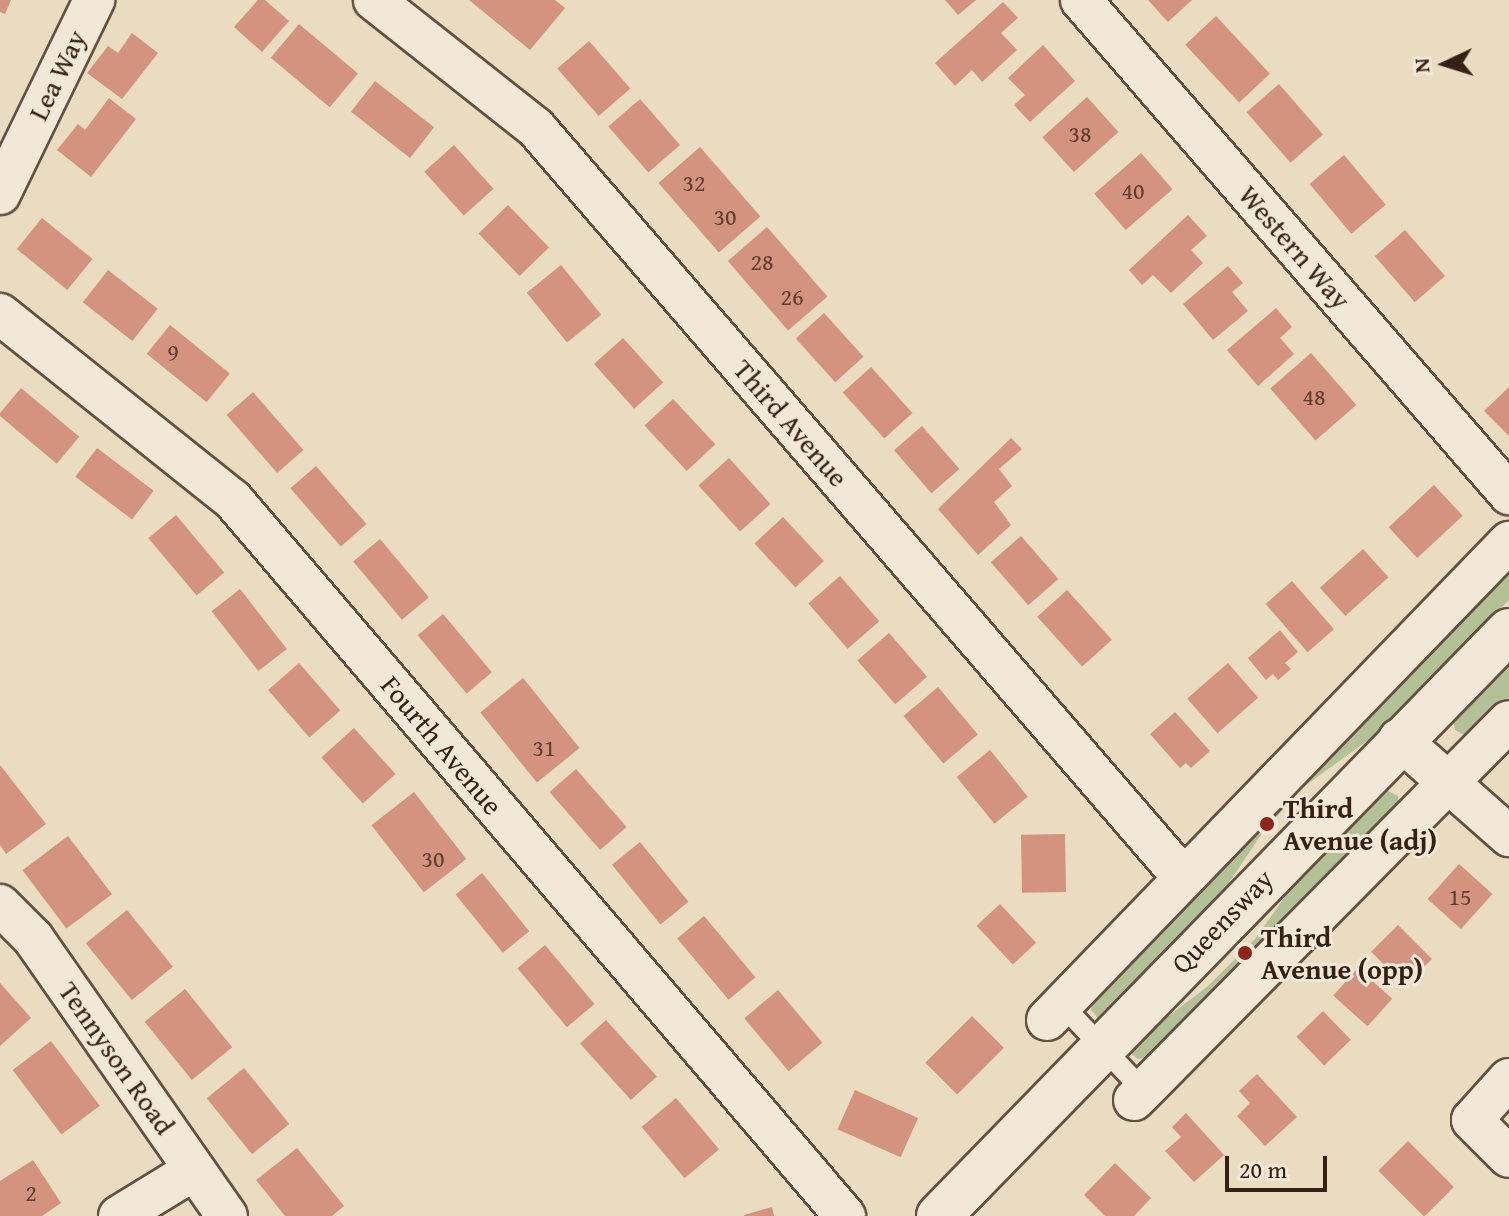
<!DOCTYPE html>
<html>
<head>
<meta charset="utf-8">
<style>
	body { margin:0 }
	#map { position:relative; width:1509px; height:1216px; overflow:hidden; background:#e9dcc1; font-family:"Gentium Book Plus",serif }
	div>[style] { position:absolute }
	.green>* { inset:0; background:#b2c196 }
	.building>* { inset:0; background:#d4937e; transform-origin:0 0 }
	.roads { filter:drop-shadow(2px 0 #645040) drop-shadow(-2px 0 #645040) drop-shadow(0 2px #645040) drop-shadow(0 -2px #645040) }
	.service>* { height:20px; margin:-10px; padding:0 10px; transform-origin:10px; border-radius:10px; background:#f1e8d7 }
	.minor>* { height:40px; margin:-20px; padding:0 20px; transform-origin:20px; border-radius:20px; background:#f1e8d7 }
	.tertiary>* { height:44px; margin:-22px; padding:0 22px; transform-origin:22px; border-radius:22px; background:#f1e8d7 }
	.dots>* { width:22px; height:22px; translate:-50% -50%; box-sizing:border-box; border:4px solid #f1e8d7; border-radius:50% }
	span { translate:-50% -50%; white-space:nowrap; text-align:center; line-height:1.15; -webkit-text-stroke:6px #f1e8d7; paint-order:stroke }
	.number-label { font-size:24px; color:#5e3e2f }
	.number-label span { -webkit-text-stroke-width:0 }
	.street-label { font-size:28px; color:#372115 }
	.poi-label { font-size:28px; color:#372115; font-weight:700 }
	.left { translate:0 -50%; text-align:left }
	.north { position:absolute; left:1405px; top:24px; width:80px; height:80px; -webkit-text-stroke:6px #f1e8d7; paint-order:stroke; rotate:266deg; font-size:22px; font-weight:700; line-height:32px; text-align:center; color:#372115 }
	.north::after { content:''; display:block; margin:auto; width:28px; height:36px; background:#372115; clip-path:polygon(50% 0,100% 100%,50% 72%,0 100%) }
	.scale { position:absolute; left:1225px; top:1156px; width:102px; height:36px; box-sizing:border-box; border:4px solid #372115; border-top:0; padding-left:10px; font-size:24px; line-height:28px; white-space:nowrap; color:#372115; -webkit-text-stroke:6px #f1e8d7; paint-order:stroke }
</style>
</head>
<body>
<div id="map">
	<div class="green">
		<i style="clip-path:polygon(1509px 567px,1509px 600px,1378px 733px,1302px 788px,1263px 832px,1213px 906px,1101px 1022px,1091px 1010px,1094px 985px)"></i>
		<i style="clip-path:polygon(1509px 659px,1509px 702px,1466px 736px,1455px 730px,1453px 718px)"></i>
		<i style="clip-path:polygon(1386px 790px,1398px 796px,1401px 810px,1163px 1056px,1138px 1059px,1125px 1049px,1207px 987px,1255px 939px,1303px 871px,1373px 796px)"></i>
	</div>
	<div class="building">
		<i style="clip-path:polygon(0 0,11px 0,5px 14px,0 12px)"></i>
		<i style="clip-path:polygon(258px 0,265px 0,289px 21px,262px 52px,234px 27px)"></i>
		<i style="clip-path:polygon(469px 0,555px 0,565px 8px,530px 50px)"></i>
		<i style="clip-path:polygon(945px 0,976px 0,958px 15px)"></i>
		<i style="clip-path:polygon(1148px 0,1192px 0,1168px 22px)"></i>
		<i style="clip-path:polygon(1003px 2px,1018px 18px,1001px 33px,1017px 50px,982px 82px,972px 70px,955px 86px,935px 63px)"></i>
		<i style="left:1216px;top:16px;width:79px;height:42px;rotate:47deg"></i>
		<i style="left:299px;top:24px;width:77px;height:44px;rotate:40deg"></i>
		<i style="clip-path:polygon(132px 33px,158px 53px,122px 99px,87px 73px,108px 46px,118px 53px)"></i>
		<i style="left:589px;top:41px;width:63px;height:42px;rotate:49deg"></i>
		<i style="clip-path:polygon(1043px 45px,1075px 81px,1030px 122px,1014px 105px,1025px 95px,1008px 78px)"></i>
		<i style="left:375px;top:81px;width:75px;height:39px;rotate:38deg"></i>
		<i style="left:1279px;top:84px;width:67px;height:43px;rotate:49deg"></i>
		<i style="left:1087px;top:97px;width:47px;height:60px;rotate:48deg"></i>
		<i style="clip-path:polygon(109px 98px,136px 119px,91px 177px,57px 150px,78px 124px,85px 130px)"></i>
		<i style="left:640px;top:99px;width:61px;height:42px;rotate:49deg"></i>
		<i style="left:454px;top:145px;width:59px;height:40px;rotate:48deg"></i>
		<i style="left:700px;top:147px;width:92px;height:55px;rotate:49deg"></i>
		<i style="left:1141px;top:153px;width:48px;height:62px;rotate:49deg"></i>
		<i style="left:1344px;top:155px;width:65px;height:45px;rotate:50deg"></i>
		<i style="left:508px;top:205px;width:59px;height:41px;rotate:46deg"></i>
		<i style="clip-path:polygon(1188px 215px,1207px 236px,1191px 250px,1203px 263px,1171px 293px,1153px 275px,1142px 285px,1129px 270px)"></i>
		<i style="left:42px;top:218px;width:65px;height:40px;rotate:39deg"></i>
		<i style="left:767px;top:227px;width:92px;height:52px;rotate:49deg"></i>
		<i style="left:1405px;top:230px;width:61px;height:40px;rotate:49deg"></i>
		<i style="left:561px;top:265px;width:64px;height:44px;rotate:51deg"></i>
		<i style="clip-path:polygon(1228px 266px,1243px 283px,1232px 292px,1248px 311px,1213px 340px,1183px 304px)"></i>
		<i style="left:108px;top:270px;width:63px;height:41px;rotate:38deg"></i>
		<i style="clip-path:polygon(1276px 308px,1292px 327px,1280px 338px,1294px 354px,1258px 386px,1227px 350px)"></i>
		<i style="left:824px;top:313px;width:59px;height:38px;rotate:48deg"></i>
		<i style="left:170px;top:325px;width:77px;height:37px;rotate:39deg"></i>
		<i style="left:623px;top:338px;width:60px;height:39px;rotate:48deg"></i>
		<i style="left:1311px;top:353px;width:69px;height:54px;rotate:49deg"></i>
		<i style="left:871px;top:367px;width:62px;height:38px;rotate:48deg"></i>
		<i style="clip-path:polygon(1509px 387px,1509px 436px,1484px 411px)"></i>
		<i style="left:21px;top:388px;width:76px;height:35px;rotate:40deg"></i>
		<i style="left:253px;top:392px;width:77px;height:35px;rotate:49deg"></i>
		<i style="left:673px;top:399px;width:62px;height:39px;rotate:47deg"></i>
		<i style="left:922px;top:426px;width:57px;height:37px;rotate:49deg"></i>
		<i style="clip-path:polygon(1011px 438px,1022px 449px,999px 469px,1012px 486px,994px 502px,1011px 525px,978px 555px,938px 509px)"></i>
		<i style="left:97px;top:448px;width:71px;height:36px;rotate:37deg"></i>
		<i style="left:729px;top:458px;width:62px;height:41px;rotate:48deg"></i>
		<i style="left:316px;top:466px;width:77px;height:34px;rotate:49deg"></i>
		<i style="left:1434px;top:485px;width:42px;height:62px;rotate:47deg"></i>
		<i style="left:176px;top:515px;width:75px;height:36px;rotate:50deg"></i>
		<i style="left:783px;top:517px;width:60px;height:39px;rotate:47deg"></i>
		<i style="left:1021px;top:536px;width:57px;height:40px;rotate:49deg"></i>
		<i style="left:380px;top:539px;width:76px;height:35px;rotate:50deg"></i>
		<i style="left:1363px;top:549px;width:38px;height:58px;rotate:48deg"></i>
		<i style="left:840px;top:576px;width:60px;height:42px;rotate:49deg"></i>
		<i style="left:1292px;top:581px;width:64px;height:35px;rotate:49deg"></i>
		<i style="left:240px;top:589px;width:76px;height:36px;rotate:52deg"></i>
		<i style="left:1067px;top:590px;width:67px;height:40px;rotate:48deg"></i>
		<i style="left:443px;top:614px;width:76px;height:33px;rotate:50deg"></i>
		<i style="clip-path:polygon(1280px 630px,1298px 652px,1285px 663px,1291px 669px,1278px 680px,1273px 674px,1266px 680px,1248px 658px)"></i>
		<i style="left:889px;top:633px;width:58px;height:42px;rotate:49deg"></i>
		<i style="left:299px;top:663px;width:63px;height:41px;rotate:49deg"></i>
		<i style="left:1228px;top:663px;width:46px;height:54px;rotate:49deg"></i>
		<i style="left:523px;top:678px;width:90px;height:55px;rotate:51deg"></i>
		<i style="left:938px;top:687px;width:62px;height:45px;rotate:50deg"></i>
		<i style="clip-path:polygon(1175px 712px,1210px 751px,1191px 768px,1186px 763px,1180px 768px,1150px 734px)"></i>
		<i style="left:354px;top:728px;width:62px;height:44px;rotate:48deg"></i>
		<i style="left:990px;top:750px;width:60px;height:43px;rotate:51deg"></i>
		<i style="clip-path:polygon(0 765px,46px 824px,6px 854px,0 845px)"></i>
		<i style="left:576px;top:769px;width:77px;height:35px;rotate:49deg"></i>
		<i style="left:414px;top:792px;width:85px;height:54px;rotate:52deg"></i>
		<i style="left:1065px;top:834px;width:58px;height:44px;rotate:89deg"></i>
		<i style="left:68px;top:836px;width:73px;height:57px;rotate:53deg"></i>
		<i style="left:640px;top:842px;width:77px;height:36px;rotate:51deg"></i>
		<i style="left:1459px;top:864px;width:45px;height:47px;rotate:42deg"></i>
		<i style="left:482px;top:873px;width:75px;height:34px;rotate:51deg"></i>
		<i style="left:1000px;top:904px;width:53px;height:32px;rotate:47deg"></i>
		<i style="left:127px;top:910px;width:73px;height:53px;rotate:51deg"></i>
		<i style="left:704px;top:916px;width:80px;height:35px;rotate:50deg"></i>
		<i style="left:1398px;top:925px;width:48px;height:38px;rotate:45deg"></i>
		<i style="left:545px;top:945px;width:77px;height:36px;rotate:50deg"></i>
		<i style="left:1358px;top:968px;width:46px;height:37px;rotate:42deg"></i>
		<i style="clip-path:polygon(0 983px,31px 1018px,0 1046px)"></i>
		<i style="left:185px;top:989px;width:75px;height:52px;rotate:51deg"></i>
		<i style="left:778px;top:990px;width:69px;height:44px;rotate:50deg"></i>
		<i style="left:1323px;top:1011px;width:40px;height:37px;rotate:46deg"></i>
		<i style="left:972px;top:1016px;width:45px;height:66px;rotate:45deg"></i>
		<i style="left:606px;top:1020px;width:76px;height:35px;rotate:48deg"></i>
		<i style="left:51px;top:1041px;width:81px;height:48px;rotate:53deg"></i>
		<i style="left:244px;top:1068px;width:72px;height:48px;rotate:51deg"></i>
		<i style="clip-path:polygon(1257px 1074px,1297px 1117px,1265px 1146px,1237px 1116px,1250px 1103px,1239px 1091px)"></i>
		<i style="left:855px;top:1090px;width:69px;height:43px;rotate:24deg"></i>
		<i style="left:676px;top:1098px;width:67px;height:45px;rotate:50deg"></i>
		<i style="clip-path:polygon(1186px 1113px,1224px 1155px,1194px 1182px,1165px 1151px,1181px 1137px,1172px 1127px)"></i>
		<i style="left:1408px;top:1141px;width:65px;height:42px;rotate:45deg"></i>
		<i style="clip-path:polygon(297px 1148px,344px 1206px,332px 1216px,285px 1216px,256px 1180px)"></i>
		<i style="clip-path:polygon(33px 1160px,61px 1203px,42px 1216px,0 1216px,0 1181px)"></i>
		<i style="clip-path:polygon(1115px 1163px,1151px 1198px,1134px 1216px,1105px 1216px,1084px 1195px)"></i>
		<i style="clip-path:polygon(772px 1207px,774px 1216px,744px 1216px,744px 1215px)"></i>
	</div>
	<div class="roads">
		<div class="service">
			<i style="left:1062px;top:1005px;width:117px;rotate:46.4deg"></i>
		</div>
		<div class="minor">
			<i style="left:374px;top:0;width:206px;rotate:38.3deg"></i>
			<i style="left:536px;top:128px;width:987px;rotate:49.19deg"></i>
			<i style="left:1081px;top:0;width:654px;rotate:49.09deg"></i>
			<i style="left:0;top:194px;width:216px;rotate:-64.1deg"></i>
			<i style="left:0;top:314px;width:298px;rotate:38.6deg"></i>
			<i style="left:233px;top:500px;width:942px;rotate:49.48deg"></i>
			<i style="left:1399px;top:739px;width:147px;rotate:41.4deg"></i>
			<i style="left:0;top:905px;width:47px;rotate:45deg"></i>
			<i style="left:33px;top:938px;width:339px;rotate:55.1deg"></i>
			<i style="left:1047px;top:1020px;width:665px;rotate:-45.98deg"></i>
			<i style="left:1509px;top:1079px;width:55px;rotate:132.1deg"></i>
			<i style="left:1472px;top:1120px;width:52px;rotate:45deg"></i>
			<i style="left:1134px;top:1100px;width:533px;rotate:-45.3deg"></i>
			<i style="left:119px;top:1216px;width:88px;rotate:-31.5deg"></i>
		</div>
		<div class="tertiary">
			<i style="left:939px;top:1216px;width:817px;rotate:-45.74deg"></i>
		</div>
	</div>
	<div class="dots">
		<i style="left:1267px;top:824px;background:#8f2418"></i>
		<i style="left:1245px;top:953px;background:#8f2418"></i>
	</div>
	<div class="number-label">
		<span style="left:1080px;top:134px">38</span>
		<span style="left:694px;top:183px">32</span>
		<span style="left:1133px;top:191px">40</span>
		<span style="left:725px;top:217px">30</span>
		<span style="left:762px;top:262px">28</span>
		<span style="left:792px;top:297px">26</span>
		<span style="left:173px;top:352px">9</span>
		<span style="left:1314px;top:397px">48</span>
		<span style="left:544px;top:748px">31</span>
		<span style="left:433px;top:859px">30</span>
		<span style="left:1460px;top:897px">15</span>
		<span style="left:31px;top:1193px">2</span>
	</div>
	<div class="street-label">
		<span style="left:57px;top:75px;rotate:-64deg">Lea Way</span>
		<span style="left:1295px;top:247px;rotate:49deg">Western Way</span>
		<span style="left:791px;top:423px;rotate:49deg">Third Avenue</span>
		<span style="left:442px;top:745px;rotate:50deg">Fourth Avenue</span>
		<span style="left:1222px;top:921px;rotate:-46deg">Queensway</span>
		<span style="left:117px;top:1058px;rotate:55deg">Tennyson Road</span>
	</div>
	<div class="poi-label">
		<span class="left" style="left:1283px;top:824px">Third<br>Avenue (adj)</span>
		<span class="left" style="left:1261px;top:953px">Third<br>Avenue (opp)</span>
	</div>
	<div class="north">N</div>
	<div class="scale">20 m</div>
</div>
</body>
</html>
